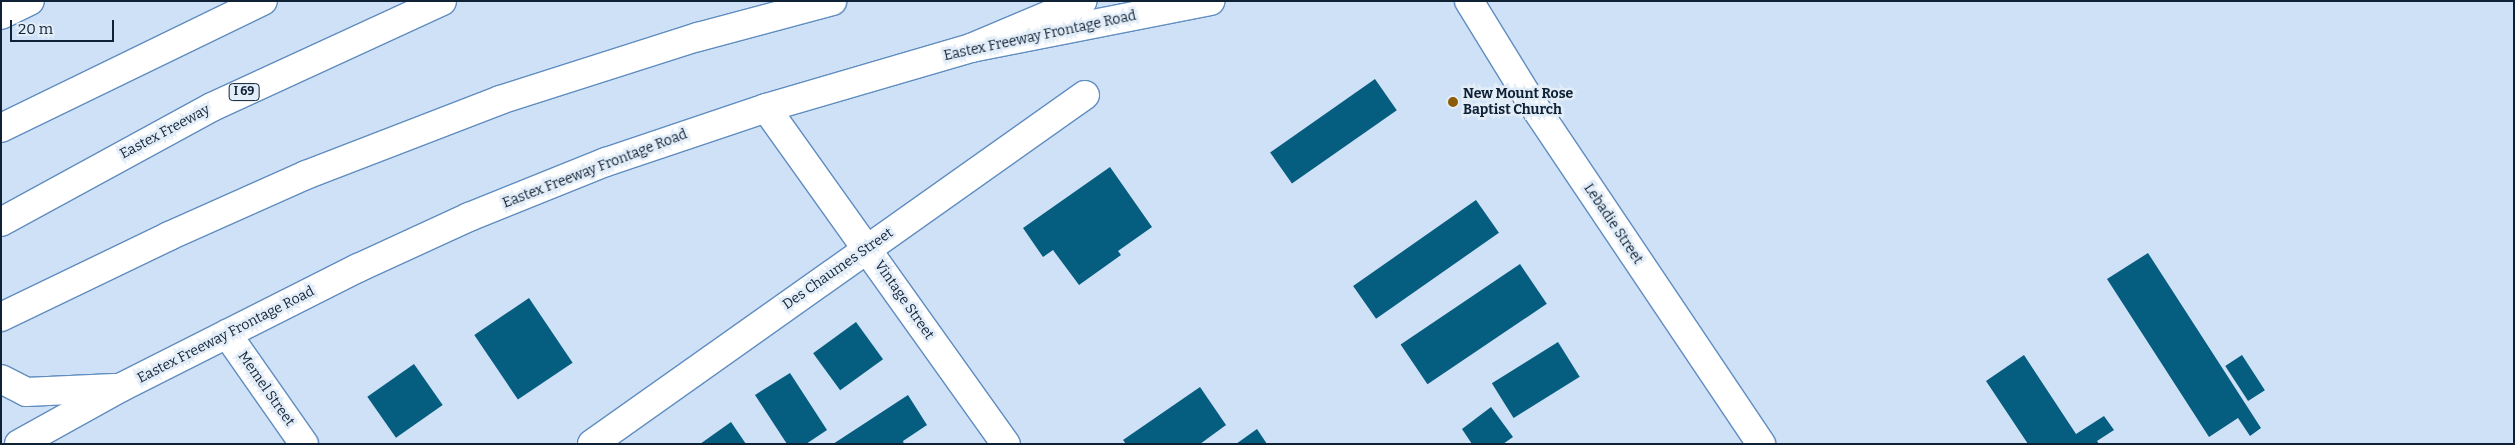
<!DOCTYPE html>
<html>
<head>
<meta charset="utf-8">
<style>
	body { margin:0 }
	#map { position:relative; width:2515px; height:445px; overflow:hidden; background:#cee1f7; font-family:Bitter,serif }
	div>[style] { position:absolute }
	.building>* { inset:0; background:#055d7f; transform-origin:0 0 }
	.roads { filter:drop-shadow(1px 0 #618dbf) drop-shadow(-1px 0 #618dbf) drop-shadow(0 1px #618dbf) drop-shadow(0 -1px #618dbf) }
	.minor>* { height:28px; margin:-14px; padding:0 14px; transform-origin:14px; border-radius:14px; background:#fff }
	.secondary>* { height:28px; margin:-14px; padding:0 14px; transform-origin:14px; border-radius:14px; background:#fff }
	.motorway>* { height:28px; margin:-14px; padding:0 14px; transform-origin:14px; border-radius:14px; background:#fff }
	.dots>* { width:14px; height:14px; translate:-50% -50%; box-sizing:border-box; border:2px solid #e3edf8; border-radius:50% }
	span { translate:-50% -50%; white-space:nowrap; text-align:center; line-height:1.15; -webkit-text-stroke:5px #e3edf8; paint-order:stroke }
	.shield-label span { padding:1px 4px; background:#e3edf8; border:1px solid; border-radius:4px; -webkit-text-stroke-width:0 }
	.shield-label { font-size:12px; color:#0f2135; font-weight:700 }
	.street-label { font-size:14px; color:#0f2135 }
	.poi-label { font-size:14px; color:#0f2135; font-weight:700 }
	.left { translate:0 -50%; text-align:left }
	.frame { position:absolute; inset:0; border:2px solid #0f2135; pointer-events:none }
	.scale { position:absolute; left:10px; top:20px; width:104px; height:22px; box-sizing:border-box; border:2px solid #0f2135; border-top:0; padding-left:6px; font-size:15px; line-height:18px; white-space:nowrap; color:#0f2135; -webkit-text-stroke:4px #e3edf8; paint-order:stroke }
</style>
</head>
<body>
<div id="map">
	<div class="building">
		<i style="left:1375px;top:79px;width:38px;height:128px;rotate:55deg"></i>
		<i style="clip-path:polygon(1110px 167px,1152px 227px,1118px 251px,1121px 255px,1079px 285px,1053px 250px,1043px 257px,1023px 228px)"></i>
		<i style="left:1476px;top:200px;width:40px;height:150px;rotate:55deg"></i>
		<i style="clip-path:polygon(2148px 253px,2261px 428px,2250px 436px,2238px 418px,2209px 437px,2107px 279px)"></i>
		<i style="left:1520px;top:264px;width:48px;height:144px;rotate:56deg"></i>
		<i style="left:529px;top:298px;width:78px;height:66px;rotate:56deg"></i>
		<i style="left:856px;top:322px;width:46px;height:53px;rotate:54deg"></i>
		<i style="left:1558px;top:342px;width:41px;height:78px;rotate:58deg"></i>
		<i style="clip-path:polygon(2024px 355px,2076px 434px,2104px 416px,2114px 430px,2097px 441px,2099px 444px,2028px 444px,1986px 381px)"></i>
		<i style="left:2242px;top:355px;width:42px;height:20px;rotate:57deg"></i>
		<i style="left:414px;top:364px;width:50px;height:57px;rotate:55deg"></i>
		<i style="clip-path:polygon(790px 373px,827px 430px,806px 444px,787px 444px,755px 395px)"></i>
		<i style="clip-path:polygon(1200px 387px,1226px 425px,1200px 444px,1126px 444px,1123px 440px)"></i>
		<i style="clip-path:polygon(908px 395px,927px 425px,903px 441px,904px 444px,833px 444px)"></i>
		<i style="clip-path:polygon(1491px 407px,1513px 437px,1503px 444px,1472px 444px,1462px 429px)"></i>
		<i style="clip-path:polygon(731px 422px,746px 444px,700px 444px)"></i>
		<i style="clip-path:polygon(1257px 429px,1267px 444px,1236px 444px)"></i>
	</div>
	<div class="roads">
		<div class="minor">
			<i style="left:1469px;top:1px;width:113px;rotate:58.4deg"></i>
			<i style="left:1528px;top:97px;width:418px;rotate:56.1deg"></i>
			<i style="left:766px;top:108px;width:413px;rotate:54.5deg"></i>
			<i style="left:227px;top:334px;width:134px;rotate:55deg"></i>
			<i style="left:592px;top:444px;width:604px;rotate:-35.3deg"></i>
		</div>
		<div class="secondary">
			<i style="left:1px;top:379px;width:28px;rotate:27deg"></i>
			<i style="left:26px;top:392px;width:88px;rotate:-2.6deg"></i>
			<i style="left:19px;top:444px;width:118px;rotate:-29deg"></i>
			<i style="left:122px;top:387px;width:264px;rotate:-26.8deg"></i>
			<i style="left:358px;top:268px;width:122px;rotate:-24.7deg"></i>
			<i style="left:469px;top:217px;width:148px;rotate:-21.9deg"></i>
			<i style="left:606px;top:162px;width:169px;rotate:-18.6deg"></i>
			<i style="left:766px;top:108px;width:214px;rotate:-16.3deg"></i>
			<i style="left:971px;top:48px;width:244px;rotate:-11.1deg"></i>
		</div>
		<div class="motorway">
			<i style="left:1px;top:15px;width:32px;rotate:-26deg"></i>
			<i style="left:971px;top:48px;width:121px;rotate:-22.9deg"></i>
			<i style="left:1px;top:128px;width:291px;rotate:-25.9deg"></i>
			<i style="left:1px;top:222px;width:240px;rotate:-28.6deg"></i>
			<i style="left:212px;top:107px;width:253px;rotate:-24.7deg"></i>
			<i style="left:1px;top:317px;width:187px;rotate:-25.7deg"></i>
			<i style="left:169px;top:236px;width:150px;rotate:-24deg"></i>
			<i style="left:306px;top:175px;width:208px;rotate:-21.1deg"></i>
			<i style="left:500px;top:100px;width:208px;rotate:-17.7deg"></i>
			<i style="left:698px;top:37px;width:139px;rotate:-15deg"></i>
		</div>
	</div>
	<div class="dots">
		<i style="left:1453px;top:102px;background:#8d5c07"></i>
	</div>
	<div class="shield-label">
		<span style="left:244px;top:92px">I 69</span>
	</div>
	<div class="street-label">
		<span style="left:1040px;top:36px;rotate:-12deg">Eastex Freeway Frontage Road</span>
		<span style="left:165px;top:132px;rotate:-28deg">Eastex Freeway</span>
		<span style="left:595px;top:169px;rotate:-21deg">Eastex Freeway Frontage Road</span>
		<span style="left:1613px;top:224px;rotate:56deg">Lebadie Street</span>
		<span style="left:838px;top:269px;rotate:-35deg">Des Chaumes Street</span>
		<span style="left:904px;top:300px;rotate:55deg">Vintage Street</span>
		<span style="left:226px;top:335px;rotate:-27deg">Eastex Freeway Frontage Road</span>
		<span style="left:266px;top:389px;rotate:55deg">Memel Street</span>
	</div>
	<div class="poi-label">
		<span class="left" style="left:1463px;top:102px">New Mount Rose<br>Baptist Church</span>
	</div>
	<div class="frame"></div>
	<div class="scale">20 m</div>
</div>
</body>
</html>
